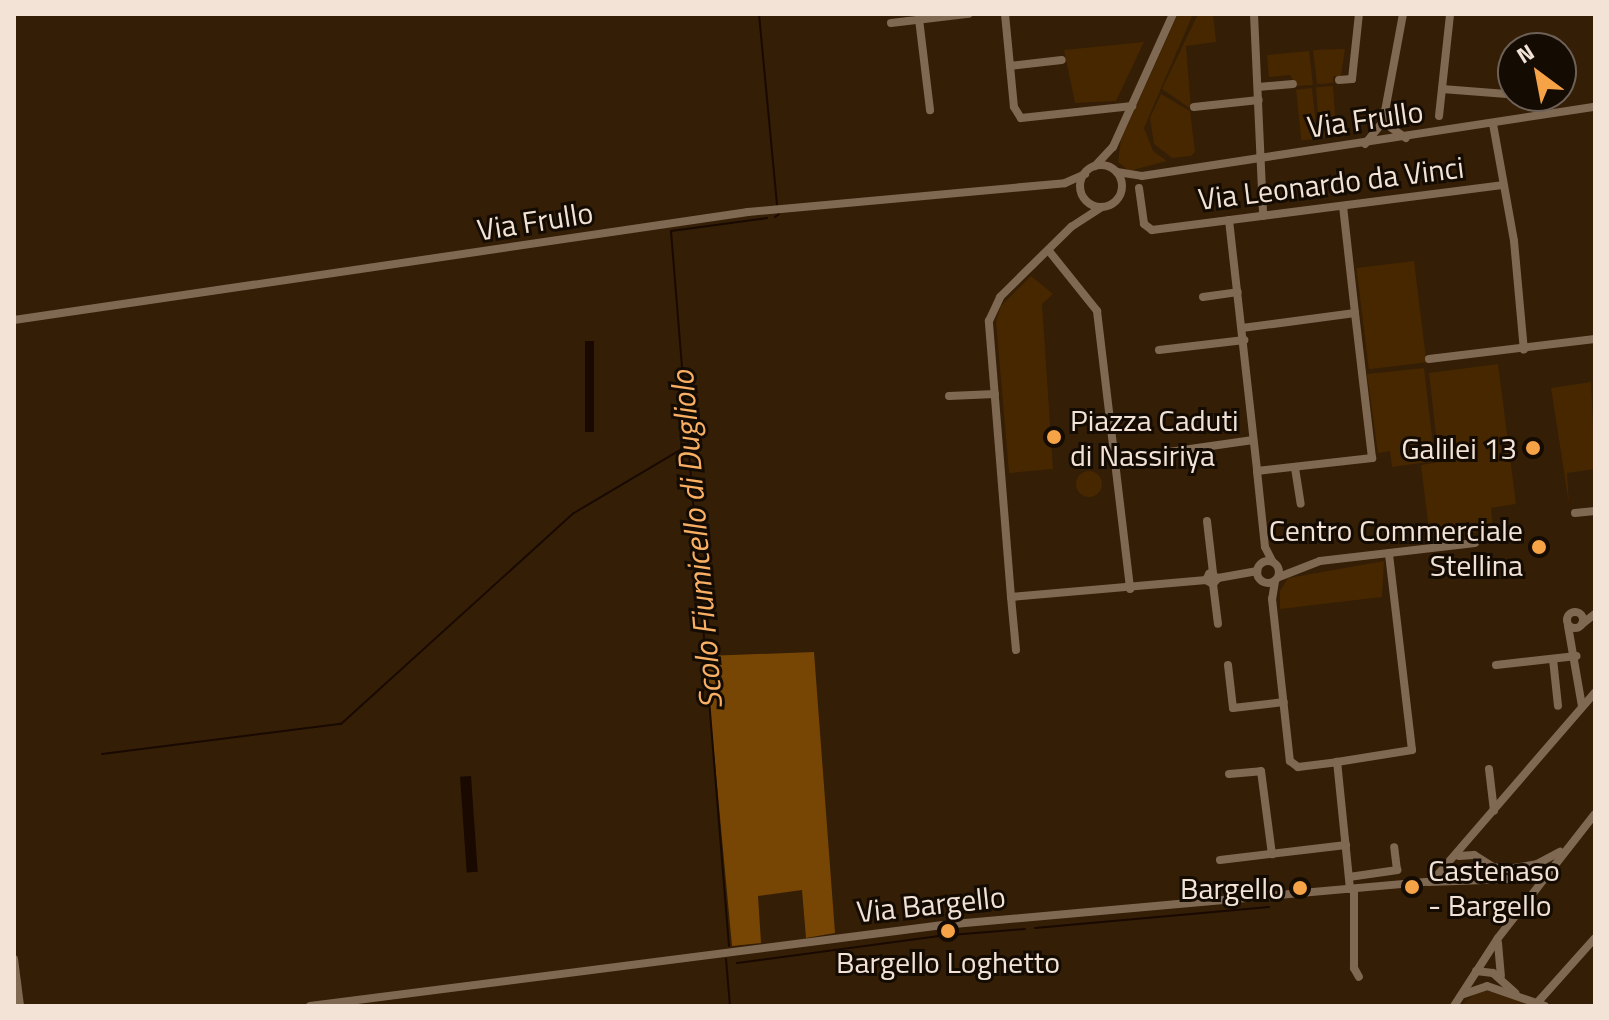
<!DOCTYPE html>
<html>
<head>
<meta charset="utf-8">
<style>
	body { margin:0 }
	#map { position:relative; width:1609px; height:1020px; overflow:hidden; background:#341e06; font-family:"Titillium Web",sans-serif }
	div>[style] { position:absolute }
	.built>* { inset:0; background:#3f2405 }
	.green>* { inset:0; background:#472700; transform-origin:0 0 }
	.round { border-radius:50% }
	.forest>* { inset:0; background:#774605 }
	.water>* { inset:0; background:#190900; transform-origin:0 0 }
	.stream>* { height:2px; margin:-1px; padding:0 1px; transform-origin:1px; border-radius:1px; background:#190900 }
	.minor>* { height:8px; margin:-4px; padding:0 4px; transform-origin:4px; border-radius:4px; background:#806953 }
	.minor>.ring { margin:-4px; padding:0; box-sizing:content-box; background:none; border:8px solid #806953; border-radius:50% }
	.dots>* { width:22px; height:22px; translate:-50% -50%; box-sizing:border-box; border:4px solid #140b03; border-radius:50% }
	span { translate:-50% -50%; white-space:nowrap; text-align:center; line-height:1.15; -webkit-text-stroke:6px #140b03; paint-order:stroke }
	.street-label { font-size:30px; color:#f2e3d6 }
	.poi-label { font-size:30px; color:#f2e3d6 }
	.left { translate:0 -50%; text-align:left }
	.right { translate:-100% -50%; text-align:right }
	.water-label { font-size:32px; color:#fab064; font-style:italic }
	.frame { position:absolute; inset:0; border:16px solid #f2e3d6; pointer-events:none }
	.north { position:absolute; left:1497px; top:32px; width:80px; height:80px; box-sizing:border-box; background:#140b03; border:2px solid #6d6157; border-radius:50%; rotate:328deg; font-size:22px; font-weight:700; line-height:32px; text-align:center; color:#f2e3d6 }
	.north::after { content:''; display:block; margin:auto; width:28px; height:36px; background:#f6a246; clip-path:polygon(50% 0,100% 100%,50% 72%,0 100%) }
</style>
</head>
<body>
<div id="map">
	<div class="built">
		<i style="clip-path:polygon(1480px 988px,1493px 992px,1533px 1006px,1461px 1006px)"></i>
	</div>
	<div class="green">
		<i style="clip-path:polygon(1178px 14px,1193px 14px,1144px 128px,1153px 151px,1167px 161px,1129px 171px,1118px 162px,1121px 140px)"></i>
		<i style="clip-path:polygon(1198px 14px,1213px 14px,1216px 42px,1186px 46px,1191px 109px,1162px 89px)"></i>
		<i style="clip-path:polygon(1144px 42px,1116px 101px,1075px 103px,1064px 50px)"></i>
		<i style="clip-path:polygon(1345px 49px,1341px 76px,1333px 76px,1333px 83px,1317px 84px,1313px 50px)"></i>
		<i style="clip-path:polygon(1309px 51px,1313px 85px,1297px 86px,1290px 75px,1269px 77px,1267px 55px)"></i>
		<i style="left:1333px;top:86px;width:51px;height:17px;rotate:86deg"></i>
		<i style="left:1312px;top:88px;width:51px;height:16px;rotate:84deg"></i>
		<i style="clip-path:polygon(1161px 94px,1190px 111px,1195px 152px,1191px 156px,1172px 158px,1154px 144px,1150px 118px)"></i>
		<i style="left:1414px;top:261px;width:102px;height:58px;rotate:83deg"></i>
		<i style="clip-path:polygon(1031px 276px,1053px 294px,1042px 304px,1053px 469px,1009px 473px,996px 321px,1001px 306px)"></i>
		<i style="clip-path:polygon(1498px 364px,1516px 504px,1491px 508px,1493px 530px,1430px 538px,1421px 465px,1439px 462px,1429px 373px)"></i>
		<i style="clip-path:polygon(1424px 368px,1435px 461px,1392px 467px,1390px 451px,1378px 453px,1367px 374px)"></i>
		<i style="clip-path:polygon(1591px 382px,1595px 469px,1567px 473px,1569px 504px,1551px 388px)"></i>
		<i class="round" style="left:1076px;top:471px;width:26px;height:26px"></i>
		<i style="clip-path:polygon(1384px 561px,1382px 597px,1280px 609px,1280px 591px,1288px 578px)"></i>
	</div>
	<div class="forest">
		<i style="clip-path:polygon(814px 652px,835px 933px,806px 938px,802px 890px,758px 896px,761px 943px,732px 946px,705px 656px)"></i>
	</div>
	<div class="water">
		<i style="left:585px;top:341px;width:9px;height:91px"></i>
		<i style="left:471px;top:776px;width:96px;height:11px;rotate:86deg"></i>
	</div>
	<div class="stream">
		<i style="left:759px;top:14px;width:191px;rotate:84.6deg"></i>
		<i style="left:775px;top:217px;width:5px;rotate:-37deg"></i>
		<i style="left:102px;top:754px;width:241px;rotate:-7.2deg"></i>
		<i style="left:341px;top:724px;width:314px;rotate:-42.2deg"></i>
		<i style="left:574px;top:513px;width:131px;rotate:-30.7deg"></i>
		<i style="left:1035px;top:928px;width:235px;rotate:-5.1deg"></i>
		<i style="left:951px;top:935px;width:74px;rotate:-4.6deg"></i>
		<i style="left:729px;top:946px;width:717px;rotate:-94.64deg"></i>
		<i style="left:671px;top:231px;width:97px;rotate:-7.7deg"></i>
		<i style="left:726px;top:959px;width:47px;rotate:85.1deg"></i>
		<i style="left:737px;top:963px;width:204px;rotate:-7.6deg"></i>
	</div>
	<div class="minor">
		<i style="left:1005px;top:14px;width:93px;rotate:84.5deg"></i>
		<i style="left:1014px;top:107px;width:13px;rotate:58deg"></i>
		<i style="left:1021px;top:118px;width:112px;rotate:-6.2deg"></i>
		<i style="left:1254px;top:14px;width:202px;rotate:87.4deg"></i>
		<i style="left:919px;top:19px;width:92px;rotate:83.1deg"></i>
		<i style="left:891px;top:23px;width:78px;rotate:-6.7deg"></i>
		<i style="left:1540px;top:48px;width:5px;rotate:-90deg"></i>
		<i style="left:1010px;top:66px;width:52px;rotate:-6.6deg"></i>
		<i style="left:1339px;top:80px;width:13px;rotate:-4deg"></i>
		<i style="left:1352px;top:79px;width:65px;rotate:-83.9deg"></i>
		<i style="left:1258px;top:87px;width:35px;rotate:-5deg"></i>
		<i style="left:1442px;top:89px;width:92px;rotate:4.4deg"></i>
		<i style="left:1194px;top:107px;width:65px;rotate:-6.1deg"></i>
		<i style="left:1439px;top:116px;width:103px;rotate:-83.8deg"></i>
		<i style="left:1383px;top:122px;width:110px;rotate:-79.5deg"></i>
		<i style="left:1493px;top:124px;width:119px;rotate:79.8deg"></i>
		<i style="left:1514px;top:241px;width:109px;rotate:84.8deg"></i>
		<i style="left:1365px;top:144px;width:28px;rotate:-51deg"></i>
		<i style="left:1383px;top:122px;width:28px;rotate:35deg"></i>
		<i class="ring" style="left:1080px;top:165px;width:34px;height:34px"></i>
		<i style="left:1095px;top:166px;width:26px;rotate:-47deg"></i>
		<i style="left:1113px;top:147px;width:146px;rotate:-65.7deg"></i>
		<i style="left:1117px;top:172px;width:25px;rotate:9deg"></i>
		<i style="left:1142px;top:176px;width:458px;rotate:-8.7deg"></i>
		<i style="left:1139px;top:188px;width:36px;rotate:82deg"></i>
		<i style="left:1144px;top:224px;width:10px;rotate:37deg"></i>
		<i style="left:1152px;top:230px;width:353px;rotate:-7.3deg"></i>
		<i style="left:1343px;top:206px;width:108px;rotate:83.6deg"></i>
		<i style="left:1229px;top:220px;width:253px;rotate:83.6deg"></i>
		<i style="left:1257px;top:471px;width:116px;rotate:-6.4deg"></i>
		<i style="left:1372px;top:458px;width:146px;rotate:-96.7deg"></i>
		<i style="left:1355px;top:313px;width:114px;rotate:172.4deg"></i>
		<i style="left:1049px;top:251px;width:77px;rotate:51.3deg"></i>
		<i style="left:1097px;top:311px;width:280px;rotate:83.2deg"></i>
		<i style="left:1203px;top:297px;width:35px;rotate:-8deg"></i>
		<i style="left:14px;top:320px;width:742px;rotate:-8.37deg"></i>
		<i style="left:748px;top:212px;width:318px;rotate:-5.2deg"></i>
		<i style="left:1065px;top:183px;width:22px;rotate:-24deg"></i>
		<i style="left:1159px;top:350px;width:86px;rotate:-6.7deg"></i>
		<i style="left:1429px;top:359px;width:167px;rotate:-6.9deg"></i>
		<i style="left:949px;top:396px;width:46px;rotate:-2.5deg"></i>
		<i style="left:1169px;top:452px;width:85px;rotate:-8.1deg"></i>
		<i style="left:1295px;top:468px;width:36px;rotate:81deg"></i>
		<i style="left:1257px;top:471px;width:76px;rotate:84deg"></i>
		<i style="left:1265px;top:547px;width:16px;rotate:63deg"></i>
		<i style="left:1575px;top:513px;width:20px;rotate:-6deg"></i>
		<i style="left:1207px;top:521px;width:52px;rotate:83.4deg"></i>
		<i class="ring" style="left:1257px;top:561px;width:14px;height:14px"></i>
		<i style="left:1279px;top:577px;width:44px;rotate:-21.3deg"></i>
		<i style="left:1320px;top:561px;width:156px;rotate:-6.6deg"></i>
		<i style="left:1218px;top:578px;width:8px;rotate:130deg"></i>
		<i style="left:1213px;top:584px;width:8px;rotate:-150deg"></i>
		<i style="left:1206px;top:580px;width:7px;rotate:-63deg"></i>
		<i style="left:1209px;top:574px;width:10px;rotate:24deg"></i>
		<i style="left:1218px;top:578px;width:40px;rotate:-10deg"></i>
		<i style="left:1275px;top:581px;width:18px;rotate:99deg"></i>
		<i style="left:1272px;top:599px;width:163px;rotate:83.7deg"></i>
		<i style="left:1290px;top:761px;width:10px;rotate:37deg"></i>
		<i style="left:1298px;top:767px;width:39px;rotate:-7deg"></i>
		<i style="left:1213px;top:584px;width:40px;rotate:82.9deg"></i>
		<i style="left:1011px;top:597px;width:277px;rotate:-94.6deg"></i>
		<i style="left:989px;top:321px;width:26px;rotate:-65deg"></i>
		<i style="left:1000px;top:297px;width:100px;rotate:-44.6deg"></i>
		<i style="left:1071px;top:227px;width:37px;rotate:-33deg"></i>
		<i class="ring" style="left:1567px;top:612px;width:8px;height:8px"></i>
		<i style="left:1582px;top:624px;width:16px;rotate:-38deg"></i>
		<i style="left:1568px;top:626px;width:81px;rotate:80.1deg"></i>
		<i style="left:1016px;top:650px;width:53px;rotate:-95.4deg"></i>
		<i style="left:1011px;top:597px;width:196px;rotate:-5deg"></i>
		<i style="left:1553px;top:659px;width:47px;rotate:83.9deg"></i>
		<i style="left:1228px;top:665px;width:43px;rotate:83.4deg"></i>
		<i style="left:1233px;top:708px;width:51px;rotate:-6.7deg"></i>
		<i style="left:1496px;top:665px;width:81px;rotate:-6.4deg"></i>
		<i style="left:1489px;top:769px;width:42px;rotate:83.2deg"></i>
		<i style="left:1229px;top:774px;width:32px;rotate:-5deg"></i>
		<i style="left:1261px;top:771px;width:84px;rotate:82.5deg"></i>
		<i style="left:1459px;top:856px;width:15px;rotate:-4deg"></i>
		<i style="left:1474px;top:855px;width:22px;rotate:32deg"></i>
		<i style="left:1493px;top:867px;width:14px;rotate:8deg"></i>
		<i style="left:1507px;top:869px;width:30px;rotate:-9deg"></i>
		<i style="left:1537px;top:864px;width:26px;rotate:-28deg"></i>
		<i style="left:1220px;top:860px;width:127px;rotate:-6.8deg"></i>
		<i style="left:1349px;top:877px;width:49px;rotate:-8.3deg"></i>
		<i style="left:1397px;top:870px;width:23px;rotate:-97deg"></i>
		<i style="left:1433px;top:880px;width:248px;rotate:-49.2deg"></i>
		<i style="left:1350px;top:889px;width:128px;rotate:-95.8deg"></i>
		<i style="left:1337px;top:762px;width:76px;rotate:-9.1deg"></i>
		<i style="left:1412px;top:750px;width:198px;rotate:-96.7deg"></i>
		<i style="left:1354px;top:889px;width:79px;rotate:90deg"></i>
		<i style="left:1354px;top:968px;width:10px;rotate:61deg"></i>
		<i style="left:1498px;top:943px;width:33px;rotate:85deg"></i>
		<i style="left:14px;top:959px;width:47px;rotate:82.7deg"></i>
		<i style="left:1476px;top:971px;width:17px;rotate:7deg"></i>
		<i style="left:1493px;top:973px;width:30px;rotate:42deg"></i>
		<i style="left:1464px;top:994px;width:24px;rotate:-19deg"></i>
		<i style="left:1487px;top:986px;width:61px;rotate:19deg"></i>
		<i style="left:1537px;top:1003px;width:87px;rotate:-48.3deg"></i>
		<i style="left:310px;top:1006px;width:638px;rotate:-7.29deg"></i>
		<i style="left:943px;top:925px;width:488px;rotate:-5.1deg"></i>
		<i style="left:1429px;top:882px;width:114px;rotate:-2deg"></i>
		<i style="left:1454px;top:1006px;width:81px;rotate:-57.1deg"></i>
		<i style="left:1498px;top:938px;width:157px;rotate:-52deg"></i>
	</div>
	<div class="dots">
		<i style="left:1054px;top:437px;background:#f6a246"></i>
		<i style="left:1533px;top:448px;background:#f6a246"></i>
		<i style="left:1539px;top:547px;background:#f6a246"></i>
		<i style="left:1412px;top:887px;background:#f6a246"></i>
		<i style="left:1300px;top:888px;background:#f6a246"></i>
		<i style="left:948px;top:931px;background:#f6a246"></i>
	</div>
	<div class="street-label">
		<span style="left:1365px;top:119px;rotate:-8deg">Via Frullo</span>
		<span style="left:1331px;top:183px;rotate:-7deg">Via Leonardo da Vinci</span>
		<span style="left:535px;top:221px;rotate:-9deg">Via Frullo</span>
		<span style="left:931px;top:904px;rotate:-6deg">Via Bargello</span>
	</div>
	<div class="poi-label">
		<span class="left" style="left:1070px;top:437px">Piazza Caduti<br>di Nassiriya</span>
		<span class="right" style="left:1517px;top:448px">Galilei 13</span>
		<span class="right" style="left:1523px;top:547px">Centro Commerciale<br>Stellina</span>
		<span class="left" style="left:1428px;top:887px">Castenaso<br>- Bargello</span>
		<span class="right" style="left:1284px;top:888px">Bargello</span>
		<span style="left:948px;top:962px">Bargello Loghetto</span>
	</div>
	<div class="water-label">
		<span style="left:696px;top:540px;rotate:-95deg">Scolo Fiumicello di Dugliolo</span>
	</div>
	<div class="frame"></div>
	<div class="north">N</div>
</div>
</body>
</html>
